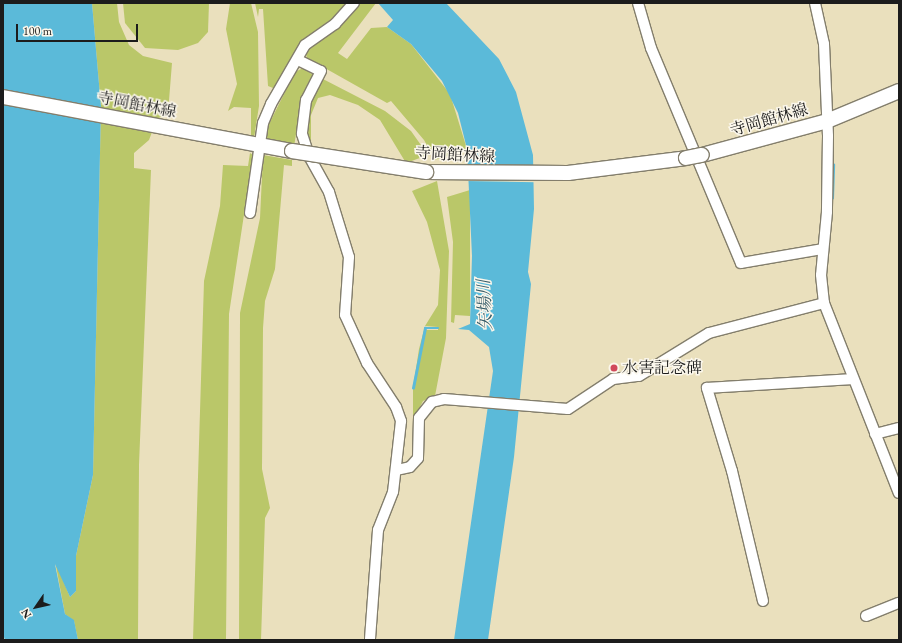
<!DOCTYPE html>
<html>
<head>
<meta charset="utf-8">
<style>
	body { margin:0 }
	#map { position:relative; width:902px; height:643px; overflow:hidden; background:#eae0bd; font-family:"EB Garamond","Noto Serif JP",serif }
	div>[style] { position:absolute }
	.green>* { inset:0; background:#bac769 }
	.water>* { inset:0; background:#5bbad9 }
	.pier>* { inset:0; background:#eae0bd; transform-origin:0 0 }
	.stream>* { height:2.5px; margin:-1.25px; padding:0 1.25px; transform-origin:1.25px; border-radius:1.25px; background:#5bbad9 }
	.roads { filter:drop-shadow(1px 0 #837e6c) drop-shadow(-1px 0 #837e6c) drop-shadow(0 1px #837e6c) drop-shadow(0 -1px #837e6c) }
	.street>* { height:10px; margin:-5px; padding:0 5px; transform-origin:5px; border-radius:5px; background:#fff }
	.secondary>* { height:14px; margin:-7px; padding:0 7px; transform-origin:7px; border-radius:7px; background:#fff }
	.bridges { filter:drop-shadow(1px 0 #837e6c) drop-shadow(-1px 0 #837e6c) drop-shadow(0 1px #837e6c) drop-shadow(0 -1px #837e6c) }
	.secondary-bridge>* { height:14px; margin:-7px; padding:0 7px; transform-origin:7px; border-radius:7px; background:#fff }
	.dots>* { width:11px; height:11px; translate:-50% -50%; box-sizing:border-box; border:2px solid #fbf7ec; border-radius:50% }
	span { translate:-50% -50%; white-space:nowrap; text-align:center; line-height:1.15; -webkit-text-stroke:3px #fbf7ec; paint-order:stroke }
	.street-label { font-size:16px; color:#1c1c1c }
	.poi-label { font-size:16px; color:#1c1c1c }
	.left { translate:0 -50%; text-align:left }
	.water-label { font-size:17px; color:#355b68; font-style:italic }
	.frame { position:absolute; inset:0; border:4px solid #1c1c1c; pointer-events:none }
	.north { position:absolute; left:16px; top:587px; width:40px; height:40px; -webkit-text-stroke:3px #fbf7ec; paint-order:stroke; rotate:236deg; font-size:11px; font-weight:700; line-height:16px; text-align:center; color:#1c1c1c }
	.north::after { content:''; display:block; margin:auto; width:14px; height:18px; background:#1c1c1c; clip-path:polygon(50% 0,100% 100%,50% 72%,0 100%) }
	.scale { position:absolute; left:16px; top:24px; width:122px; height:18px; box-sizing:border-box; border:2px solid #1c1c1c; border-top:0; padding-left:5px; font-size:12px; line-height:14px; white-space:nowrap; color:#1c1c1c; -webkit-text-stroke:3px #fbf7ec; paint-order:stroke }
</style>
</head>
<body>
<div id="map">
	<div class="green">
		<i style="clip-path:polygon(92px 3px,117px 3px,119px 22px,129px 45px,143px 56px,172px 63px,168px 113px,157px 119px,149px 140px,134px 153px,134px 168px,151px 170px,139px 465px,138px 640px,78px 640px,74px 621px,65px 614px,55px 561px,70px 597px,76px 591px,76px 556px,93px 475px,101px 107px)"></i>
		<i style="clip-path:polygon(123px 3px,209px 3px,208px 32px,198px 43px,178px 50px,145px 48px,125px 23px)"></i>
		<i style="clip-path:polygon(230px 3px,251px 3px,258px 32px,259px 106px,254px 138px,251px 137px,251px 108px,234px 107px,228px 111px,237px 84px,226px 29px)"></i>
		<i style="clip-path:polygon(255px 3px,351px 3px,299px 45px,277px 87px,273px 88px,268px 86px,263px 9px,259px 9px,258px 17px)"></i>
		<i style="clip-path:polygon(358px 3px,376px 3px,338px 53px,347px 59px,371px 28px,387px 27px,411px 44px,450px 94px,467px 149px,435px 160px,424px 140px,391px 101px,387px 103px,307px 58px,305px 51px)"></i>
		<i style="clip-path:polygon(303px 68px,313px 75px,300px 108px,294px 147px,265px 141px,268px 126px,295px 72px)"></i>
		<i style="clip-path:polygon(321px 78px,385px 111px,411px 131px,428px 155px,406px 163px,380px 120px,358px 105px,330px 95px,318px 98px,311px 115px,311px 149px,307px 133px,311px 97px)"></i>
		<i style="clip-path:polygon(250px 153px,253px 155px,229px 314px,226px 640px,193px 640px,204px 281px,220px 206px,223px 165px,248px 166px)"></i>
		<i style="clip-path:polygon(263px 155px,292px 160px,292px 166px,284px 165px,275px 269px,265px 301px,263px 328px,262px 469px,270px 508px,265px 518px,261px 640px,239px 640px,240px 313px,260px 218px)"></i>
		<i style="clip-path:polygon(437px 181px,449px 251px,446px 338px,435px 396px,423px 401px,413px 421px,413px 388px,419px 349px,424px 330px,438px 330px,438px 327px,425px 326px,438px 305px,440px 270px,427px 222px,412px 191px)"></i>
		<i style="clip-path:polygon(470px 190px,470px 316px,455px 315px,454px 323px,451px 322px,453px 242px,447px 197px)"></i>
	</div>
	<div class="water">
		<i style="clip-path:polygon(3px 3px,92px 3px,101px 107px,93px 475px,76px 556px,76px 591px,70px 597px,55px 564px,65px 614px,74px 620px,78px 640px,5px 640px,3px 634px)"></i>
		<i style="clip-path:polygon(378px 3px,446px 3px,499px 59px,516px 92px,533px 155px,534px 209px,528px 272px,531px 284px,514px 457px,488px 640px,454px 640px,493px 371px,489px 347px,469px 330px,458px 329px,470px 324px,472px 256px,467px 149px,458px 113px,442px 81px,411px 44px,387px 27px,393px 20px)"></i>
	</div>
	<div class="pier">
		<i style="left:467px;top:170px;width:69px;height:11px;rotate:1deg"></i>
	</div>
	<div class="stream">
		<i style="left:832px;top:198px;width:33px;rotate:-88deg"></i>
		<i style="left:413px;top:388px;width:61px;rotate:-78.7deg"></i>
		<i style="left:425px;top:328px;width:13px"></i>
	</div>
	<div class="roads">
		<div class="street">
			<i style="left:638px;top:3px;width:47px;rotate:73.9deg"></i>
			<i style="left:651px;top:48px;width:233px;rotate:67.3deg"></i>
			<i style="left:741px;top:263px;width:83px;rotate:-9.7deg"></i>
			<i style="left:815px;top:3px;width:42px;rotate:77.6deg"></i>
			<i style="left:824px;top:44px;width:92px;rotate:87.5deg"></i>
			<i style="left:828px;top:136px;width:76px;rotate:90.8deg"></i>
			<i style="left:827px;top:212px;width:63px;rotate:95.4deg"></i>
			<i style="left:821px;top:275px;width:28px;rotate:84deg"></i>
			<i style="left:824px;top:303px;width:204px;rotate:68.5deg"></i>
			<i style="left:298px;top:60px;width:25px;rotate:26deg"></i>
			<i style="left:321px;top:71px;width:33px;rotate:117deg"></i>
			<i style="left:306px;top:100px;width:34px;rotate:97deg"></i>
			<i style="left:302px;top:134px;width:23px;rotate:72deg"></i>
			<i style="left:309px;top:156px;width:41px;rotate:60.9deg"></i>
			<i style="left:329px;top:192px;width:68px;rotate:72.9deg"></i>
			<i style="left:349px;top:257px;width:58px;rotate:93.9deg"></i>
			<i style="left:345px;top:315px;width:53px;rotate:65.4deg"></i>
			<i style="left:367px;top:363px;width:53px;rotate:56.6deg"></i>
			<i style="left:396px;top:407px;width:15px;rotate:70deg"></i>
			<i style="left:401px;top:421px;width:71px;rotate:96.4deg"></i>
			<i style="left:393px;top:492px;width:41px;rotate:111.5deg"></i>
			<i style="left:378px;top:530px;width:110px;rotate:94.2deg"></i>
			<i style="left:250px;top:213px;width:91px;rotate:-81.8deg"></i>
			<i style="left:263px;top:123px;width:21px;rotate:-67deg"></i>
			<i style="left:271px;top:104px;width:68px;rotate:-60deg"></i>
			<i style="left:305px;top:45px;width:37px;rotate:-35deg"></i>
			<i style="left:335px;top:24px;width:28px;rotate:-48deg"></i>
			<i style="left:875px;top:434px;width:25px;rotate:-14deg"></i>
			<i style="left:397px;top:470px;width:13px;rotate:-13deg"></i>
			<i style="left:410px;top:467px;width:12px;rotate:-48deg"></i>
			<i style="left:418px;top:458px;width:40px;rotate:-88.6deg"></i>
			<i style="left:419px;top:418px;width:21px;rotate:-51deg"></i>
			<i style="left:432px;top:402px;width:12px;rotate:-14deg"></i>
			<i style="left:444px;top:399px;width:124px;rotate:4.6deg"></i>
			<i style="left:568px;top:409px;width:54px;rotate:-33.7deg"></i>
			<i style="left:613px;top:379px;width:26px;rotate:-7deg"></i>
			<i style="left:639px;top:376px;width:82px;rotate:-31.6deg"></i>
			<i style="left:709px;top:333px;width:119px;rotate:-14.6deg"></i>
			<i style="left:763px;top:601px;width:134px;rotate:-103.4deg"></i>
			<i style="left:732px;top:471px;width:87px;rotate:-106.8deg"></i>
			<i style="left:707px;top:388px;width:146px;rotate:-3.5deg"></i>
			<i style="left:866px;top:616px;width:35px;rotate:-22deg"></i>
		</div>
		<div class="secondary">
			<i style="left:3px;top:97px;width:294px;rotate:10.6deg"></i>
			<i style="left:702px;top:155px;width:130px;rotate:-15.2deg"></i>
			<i style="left:827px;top:121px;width:78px;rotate:-22.6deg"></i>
			<i style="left:426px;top:172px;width:142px;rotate:0.4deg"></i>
			<i style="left:568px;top:173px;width:119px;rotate:-7.2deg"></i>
		</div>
	</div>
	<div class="bridges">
		<div class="secondary-bridge">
			<i style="left:292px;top:151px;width:136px;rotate:8.9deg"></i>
			<i style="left:686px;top:158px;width:16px;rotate:-11deg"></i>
		</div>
	</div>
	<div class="dots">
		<i style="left:614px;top:368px;background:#d1495b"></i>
	</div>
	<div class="street-label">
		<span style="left:137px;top:105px;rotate:11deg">寺岡館林線</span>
		<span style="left:769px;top:120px;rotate:-16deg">寺岡館林線</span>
		<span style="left:455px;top:155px;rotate:3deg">寺岡館林線</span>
	</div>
	<div class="poi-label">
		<span class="left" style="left:622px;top:368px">水害記念碑</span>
	</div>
	<div class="water-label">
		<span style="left:485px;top:305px;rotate:-93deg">矢場川</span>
	</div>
	<div class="frame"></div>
	<div class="north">N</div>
	<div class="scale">100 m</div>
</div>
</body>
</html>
